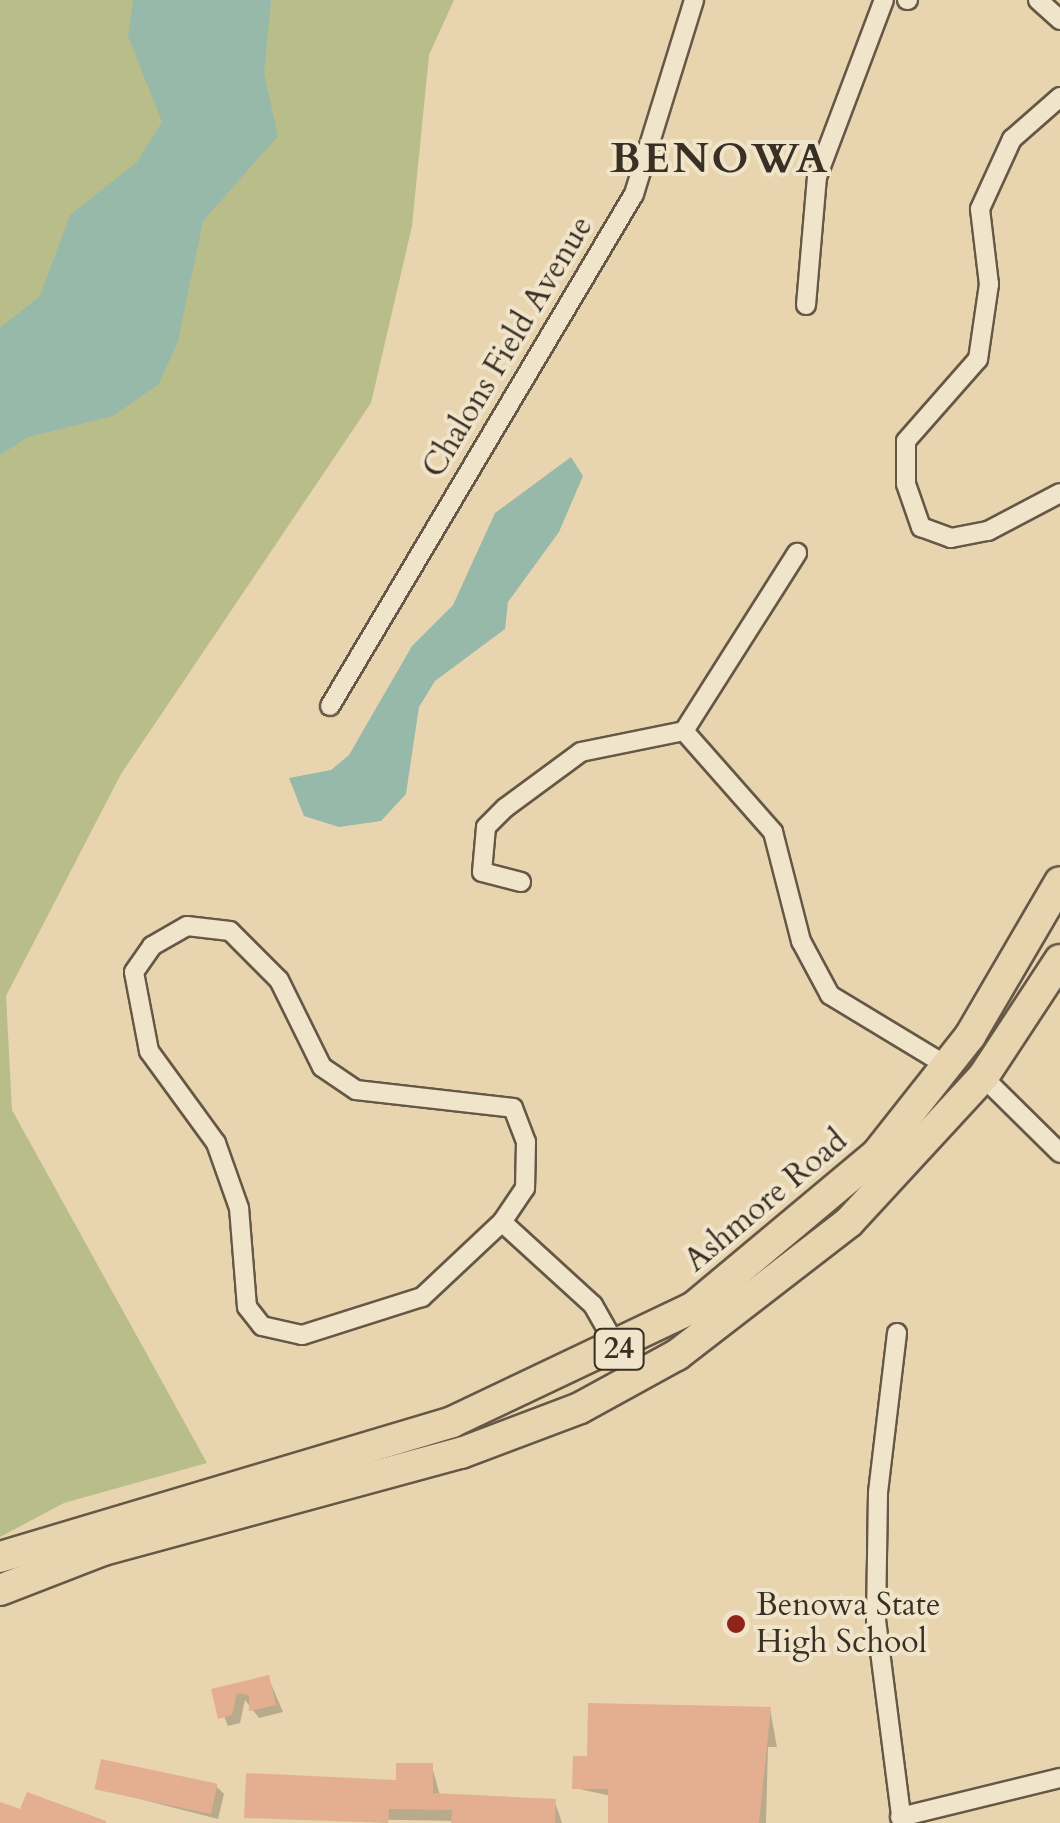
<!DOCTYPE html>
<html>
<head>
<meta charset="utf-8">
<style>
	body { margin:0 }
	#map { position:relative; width:1060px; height:1823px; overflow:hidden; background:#e8d5af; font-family:Cardo,serif }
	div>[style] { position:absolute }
	.green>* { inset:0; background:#b8bd89 }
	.water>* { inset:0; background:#97b9a9 }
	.shadow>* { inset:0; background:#0003 }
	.building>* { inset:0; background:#e4ae91; transform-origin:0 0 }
	.roads { filter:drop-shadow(2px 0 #655846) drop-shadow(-2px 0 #655846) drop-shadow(0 2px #655846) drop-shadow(0 -2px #655846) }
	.minor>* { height:18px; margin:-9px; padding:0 9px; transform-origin:9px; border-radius:9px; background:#f0e4cb }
	.primary>* { height:30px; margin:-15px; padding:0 15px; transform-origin:15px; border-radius:15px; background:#e8d5af }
	.dots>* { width:28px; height:28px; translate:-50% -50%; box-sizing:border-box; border:5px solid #f0e4cb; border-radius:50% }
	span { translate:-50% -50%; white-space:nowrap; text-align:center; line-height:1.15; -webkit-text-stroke:8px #f0e4cb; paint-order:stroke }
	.shield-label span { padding:2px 8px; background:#f0e4cb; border:2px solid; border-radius:8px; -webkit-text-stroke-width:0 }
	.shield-label { font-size:30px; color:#392f23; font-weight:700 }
	.street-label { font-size:32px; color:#392f23 }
	.poi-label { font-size:32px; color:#392f23 }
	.left { translate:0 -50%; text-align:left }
	.district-label { font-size:42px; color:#392f23; font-weight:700; letter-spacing:2.5px }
</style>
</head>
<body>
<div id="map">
	<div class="green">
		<i style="clip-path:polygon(0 0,454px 0,429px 55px,412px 226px,371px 403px,121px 774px,6px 996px,12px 1110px,207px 1463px,64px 1503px,0 1537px)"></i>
	</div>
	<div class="water">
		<i style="clip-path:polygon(133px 0,271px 0,264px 73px,278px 136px,203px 221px,178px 341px,159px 384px,113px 416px,28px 437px,0 455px,0 328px,40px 296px,70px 215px,137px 162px,162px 122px,128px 36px)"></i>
		<i style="clip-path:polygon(571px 457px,583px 476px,559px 532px,508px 602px,505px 629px,435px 681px,419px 707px,406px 794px,381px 821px,339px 827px,304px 816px,289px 778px,331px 770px,349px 755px,412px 646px,453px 605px,495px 513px)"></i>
	</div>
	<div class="shadow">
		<i style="clip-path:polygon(268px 1677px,283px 1712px,259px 1718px,245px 1700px,240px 1723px,228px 1726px,214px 1691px)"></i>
		<i style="clip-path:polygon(770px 1709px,777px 1747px,768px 1747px,766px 1823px,610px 1823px,611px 1796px,575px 1788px,590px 1759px)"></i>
		<i style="clip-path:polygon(432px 1766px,440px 1796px,555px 1802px,562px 1823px,246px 1817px,398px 1783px)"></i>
		<i style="clip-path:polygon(216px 1786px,224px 1794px,218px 1819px,97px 1788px)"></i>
	</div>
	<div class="building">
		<i style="clip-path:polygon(269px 1675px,276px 1705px,249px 1711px,249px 1695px,237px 1693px,232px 1715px,218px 1719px,211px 1689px)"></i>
		<i style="clip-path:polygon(588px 1703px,771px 1707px,759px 1823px,608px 1823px,608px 1789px,572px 1789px,573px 1756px,587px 1756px)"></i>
		<i style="left:101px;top:1759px;width:119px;height:31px;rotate:12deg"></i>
		<i style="clip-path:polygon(396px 1763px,433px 1763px,433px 1793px,556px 1799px,555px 1823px,451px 1823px,452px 1810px,389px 1809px,388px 1823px,244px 1818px,246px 1773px,396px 1780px)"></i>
		<i style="clip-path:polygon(27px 1792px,106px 1821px,106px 1823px,0 1823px,0 1802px,20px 1809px)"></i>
	</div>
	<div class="roads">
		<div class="minor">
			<i style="left:907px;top:0;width:1px"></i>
			<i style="left:1038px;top:0;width:30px;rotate:42deg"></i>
			<i style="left:1060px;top:97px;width:64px;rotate:138.8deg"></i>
			<i style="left:1012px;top:139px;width:77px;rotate:114.6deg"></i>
			<i style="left:980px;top:209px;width:76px;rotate:83.2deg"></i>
			<i style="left:989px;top:284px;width:76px;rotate:98.3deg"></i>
			<i style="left:978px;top:359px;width:109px;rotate:131.3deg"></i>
			<i style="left:906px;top:441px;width:43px;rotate:90deg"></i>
			<i style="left:906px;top:484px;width:46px;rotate:70.8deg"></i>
			<i style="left:921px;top:527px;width:32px;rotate:20deg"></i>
			<i style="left:951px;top:538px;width:38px;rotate:-11deg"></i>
			<i style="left:988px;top:531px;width:81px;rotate:-27.8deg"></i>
			<i style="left:806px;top:305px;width:128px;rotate:-85.1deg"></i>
			<i style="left:817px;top:177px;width:189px;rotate:-69.3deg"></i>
			<i style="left:330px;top:706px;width:595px;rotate:-59.3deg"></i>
			<i style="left:634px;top:194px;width:203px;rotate:-72.8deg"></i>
			<i style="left:684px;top:731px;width:135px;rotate:48.6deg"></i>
			<i style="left:773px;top:832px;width:113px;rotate:75.6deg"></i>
			<i style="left:801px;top:941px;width:61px;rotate:61.8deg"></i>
			<i style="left:830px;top:995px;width:139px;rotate:31.2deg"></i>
			<i style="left:684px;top:731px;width:211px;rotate:-57.6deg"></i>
			<i style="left:521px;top:882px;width:40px;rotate:-165.6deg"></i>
			<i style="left:482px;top:872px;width:45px;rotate:-84.9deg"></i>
			<i style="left:486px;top:827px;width:27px;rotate:-45deg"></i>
			<i style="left:505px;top:808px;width:94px;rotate:-36.4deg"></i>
			<i style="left:581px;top:752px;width:105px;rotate:-11.5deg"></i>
			<i style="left:983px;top:1077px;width:108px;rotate:44.6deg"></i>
			<i style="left:502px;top:1222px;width:110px;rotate:136.8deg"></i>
			<i style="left:422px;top:1297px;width:126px;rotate:162.4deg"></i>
			<i style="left:302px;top:1335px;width:41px;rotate:-167.3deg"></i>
			<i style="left:262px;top:1326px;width:24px;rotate:-128deg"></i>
			<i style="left:247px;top:1307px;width:99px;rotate:-94.6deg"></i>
			<i style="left:239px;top:1208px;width:69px;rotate:-109.5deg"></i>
			<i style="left:216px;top:1143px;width:114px;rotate:-126.1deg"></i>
			<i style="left:149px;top:1051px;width:80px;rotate:-100.8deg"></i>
			<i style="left:134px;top:972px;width:32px;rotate:-55deg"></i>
			<i style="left:152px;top:946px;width:40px;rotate:-29.7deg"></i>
			<i style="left:187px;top:926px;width:43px;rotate:6.6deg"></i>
			<i style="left:230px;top:931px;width:69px;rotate:45deg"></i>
			<i style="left:279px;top:980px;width:97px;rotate:63.7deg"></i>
			<i style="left:322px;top:1067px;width:41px;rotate:34.1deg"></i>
			<i style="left:356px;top:1090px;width:158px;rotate:6.5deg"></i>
			<i style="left:513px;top:1108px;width:36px;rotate:69deg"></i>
			<i style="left:526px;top:1142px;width:46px;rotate:91.2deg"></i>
			<i style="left:525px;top:1188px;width:41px;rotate:124.1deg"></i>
			<i style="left:502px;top:1222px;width:123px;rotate:42.4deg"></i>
			<i style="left:593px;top:1305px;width:51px;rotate:60.4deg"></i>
			<i style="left:897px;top:1333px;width:161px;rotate:96.8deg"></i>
			<i style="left:878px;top:1493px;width:127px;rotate:90.9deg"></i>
			<i style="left:876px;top:1620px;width:205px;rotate:82.7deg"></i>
			<i style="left:900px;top:1817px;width:165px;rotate:-13.7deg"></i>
		</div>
		<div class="primary">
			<i style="left:0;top:1557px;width:472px;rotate:-16.6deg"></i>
			<i style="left:452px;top:1422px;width:268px;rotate:-25.4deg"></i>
			<i style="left:694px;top:1307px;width:237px;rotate:-39.9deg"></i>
			<i style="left:876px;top:1155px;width:152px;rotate:-51.7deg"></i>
			<i style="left:970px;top:1036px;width:178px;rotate:-59.7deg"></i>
			<i style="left:0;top:1590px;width:110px;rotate:-21.2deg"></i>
			<i style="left:103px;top:1550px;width:371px;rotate:-15.2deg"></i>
			<i style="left:461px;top:1453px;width:127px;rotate:-20.7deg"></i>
			<i style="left:580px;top:1408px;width:111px;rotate:-28.7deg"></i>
			<i style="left:677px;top:1355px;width:217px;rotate:-37.7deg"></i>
			<i style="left:849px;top:1222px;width:197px;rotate:-47.3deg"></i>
			<i style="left:983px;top:1077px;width:140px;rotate:-56.7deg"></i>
		</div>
	</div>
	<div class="dots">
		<i style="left:736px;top:1624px;background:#8f2418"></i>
	</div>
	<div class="shield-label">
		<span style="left:619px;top:1349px">24</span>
	</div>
	<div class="street-label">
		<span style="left:508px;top:347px;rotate:-59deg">Chalons Field Avenue</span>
		<span style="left:766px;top:1201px;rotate:-40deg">Ashmore Road</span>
	</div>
	<div class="poi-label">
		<span class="left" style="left:756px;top:1624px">Benowa State<br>High School</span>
	</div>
	<div class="district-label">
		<span style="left:720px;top:159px">BENOWA</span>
	</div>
</div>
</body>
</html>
